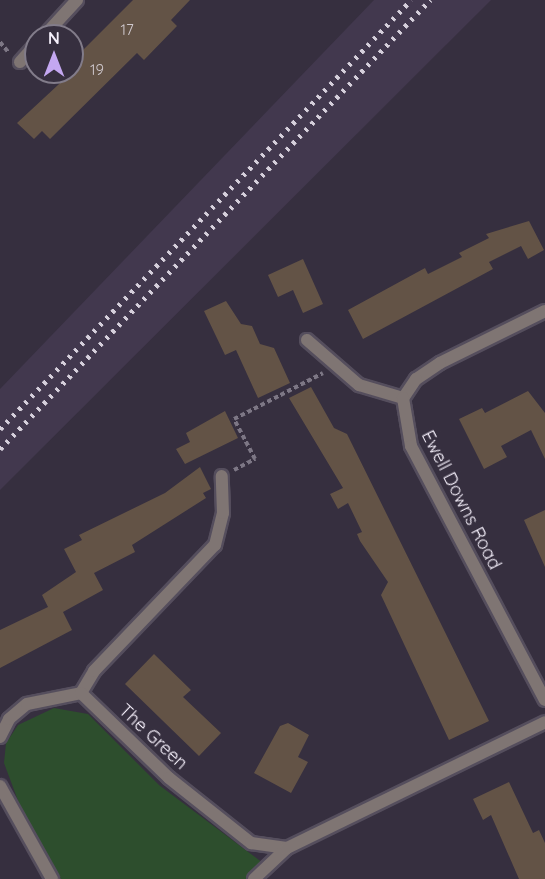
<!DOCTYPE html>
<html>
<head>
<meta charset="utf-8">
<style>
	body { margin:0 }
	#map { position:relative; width:545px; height:879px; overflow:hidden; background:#362f3f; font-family:Quicksand,sans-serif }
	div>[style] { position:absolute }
	.built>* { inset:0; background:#42384e }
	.green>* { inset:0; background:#2d4e2d }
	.building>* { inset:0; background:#635346 }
	.path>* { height:4px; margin-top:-2px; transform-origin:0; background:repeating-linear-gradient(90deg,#7d7785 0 4.5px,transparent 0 7.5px) }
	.roads { filter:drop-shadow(2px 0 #554e5d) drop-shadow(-2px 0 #554e5d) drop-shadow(0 2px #554e5d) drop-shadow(0 -2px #554e5d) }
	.service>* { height:12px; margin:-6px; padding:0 6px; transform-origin:6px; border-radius:6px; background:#7f7573 }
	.minor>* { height:12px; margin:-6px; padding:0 6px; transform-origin:6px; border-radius:6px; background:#7f7573 }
	.rail>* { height:4.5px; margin-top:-2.25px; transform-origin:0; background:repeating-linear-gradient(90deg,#d5cfdb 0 3px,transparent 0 9px) }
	span { translate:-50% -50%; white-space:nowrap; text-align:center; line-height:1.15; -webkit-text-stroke:4.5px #362f3f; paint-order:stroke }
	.number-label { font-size:15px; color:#d0c9ce }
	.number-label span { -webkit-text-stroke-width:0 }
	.street-label { font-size:18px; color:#f5f0fb }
	.north { position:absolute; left:24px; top:24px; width:60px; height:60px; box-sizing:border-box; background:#362f3f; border:2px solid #827c8a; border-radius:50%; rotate:0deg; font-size:16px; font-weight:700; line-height:24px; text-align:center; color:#f5f0fb }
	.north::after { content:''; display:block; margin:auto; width:21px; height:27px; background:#c4a7f1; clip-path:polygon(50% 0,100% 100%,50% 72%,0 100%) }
</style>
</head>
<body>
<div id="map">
	<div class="built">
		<i style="clip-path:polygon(374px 0,491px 0,0 490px,0 389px)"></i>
	</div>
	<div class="green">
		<i style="clip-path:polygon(54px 708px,88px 714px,159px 785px,263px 863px,247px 879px,61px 879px,20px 806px,4px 763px,6px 743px,18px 725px)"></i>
	</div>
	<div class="building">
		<i style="clip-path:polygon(133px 0,190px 0,171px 20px,177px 26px,144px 60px,137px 53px,50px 139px,42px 131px,34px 139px,17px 123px,72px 72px,73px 60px)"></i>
		<i style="clip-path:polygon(529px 221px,544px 250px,528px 259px,521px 246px,489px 262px,493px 269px,363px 339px,348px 310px,425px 268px,428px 274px,462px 257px,459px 253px,489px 238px,486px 234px)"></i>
		<i style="clip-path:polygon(303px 259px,323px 304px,303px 313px,293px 290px,278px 297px,268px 275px)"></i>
		<i style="clip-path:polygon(226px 301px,241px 324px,252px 326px,260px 344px,274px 348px,290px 383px,258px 398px,236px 350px,225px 355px,204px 311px)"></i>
		<i style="clip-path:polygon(311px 387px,334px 428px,347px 434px,489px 721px,449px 740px,381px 595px,388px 582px,360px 541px,357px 534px,362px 532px,348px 503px,338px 509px,330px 494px,343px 488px,289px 398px)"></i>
		<i style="clip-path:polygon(528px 391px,545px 413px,545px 459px,531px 430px,501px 446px,507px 457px,484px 469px,459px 419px,482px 408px,485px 413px)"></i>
		<i style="clip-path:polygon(225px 411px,238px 438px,185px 464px,176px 449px,190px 442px,186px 433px)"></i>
		<i style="clip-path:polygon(200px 467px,211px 489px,203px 493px,206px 498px,132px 545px,135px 552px,94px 573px,103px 590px,63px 612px,72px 630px,0 668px,0 630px,48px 607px,42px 595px,76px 572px,64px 549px,82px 540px,79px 535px,165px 493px)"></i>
		<i style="clip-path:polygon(545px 510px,545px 567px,524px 520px)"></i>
		<i style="clip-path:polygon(154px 654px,191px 690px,183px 697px,221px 733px,199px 756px,125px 684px)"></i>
		<i style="clip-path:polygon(288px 723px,309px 735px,298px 757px,308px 762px,291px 793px,254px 773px,280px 726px)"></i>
		<i style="clip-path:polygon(509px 782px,533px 833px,539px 830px,545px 843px,545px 879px,519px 879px,491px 815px,483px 820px,473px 799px)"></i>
	</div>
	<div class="path">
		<i style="left:0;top:42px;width:13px;rotate:51deg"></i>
		<i style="left:234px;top:470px;width:24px;rotate:-28deg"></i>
		<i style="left:255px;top:459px;width:45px;rotate:-117.7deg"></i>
		<i style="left:234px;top:419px;width:100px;rotate:-27.3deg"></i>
	</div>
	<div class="roads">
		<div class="service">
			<i style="left:307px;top:340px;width:69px;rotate:40.9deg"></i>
			<i style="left:359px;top:385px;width:46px;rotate:16.5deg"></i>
		</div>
		<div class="minor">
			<i style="left:44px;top:36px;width:49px;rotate:-47.5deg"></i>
			<i style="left:20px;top:62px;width:24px;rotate:-48deg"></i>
			<i style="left:545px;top:311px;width:117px;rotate:153.7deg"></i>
			<i style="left:440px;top:363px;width:29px;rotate:146deg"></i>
			<i style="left:416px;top:379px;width:23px;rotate:124deg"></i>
			<i style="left:403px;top:398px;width:49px;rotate:80.5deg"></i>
			<i style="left:411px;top:446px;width:287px;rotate:62.2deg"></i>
			<i style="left:81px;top:693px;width:26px;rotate:-59deg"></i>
			<i style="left:94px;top:671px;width:175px;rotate:-46.2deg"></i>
			<i style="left:215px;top:545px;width:33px;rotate:-76deg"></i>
			<i style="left:223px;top:513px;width:37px;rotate:-92deg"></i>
			<i style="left:0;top:737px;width:20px;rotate:-63deg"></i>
			<i style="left:9px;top:719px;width:23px;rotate:-40deg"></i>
			<i style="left:27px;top:704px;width:55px;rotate:-11.5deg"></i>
			<i style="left:81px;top:693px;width:122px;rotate:44deg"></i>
			<i style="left:169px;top:778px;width:105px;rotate:38.4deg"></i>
			<i style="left:251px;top:843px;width:36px;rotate:8deg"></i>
			<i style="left:0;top:786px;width:107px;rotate:60.8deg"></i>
			<i style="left:254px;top:879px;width:45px;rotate:-43.2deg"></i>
			<i style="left:287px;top:848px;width:287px;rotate:-26deg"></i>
		</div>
	</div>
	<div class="rail">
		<i style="left:0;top:429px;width:594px;rotate:-46.23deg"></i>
		<i style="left:0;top:449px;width:622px;rotate:-46.24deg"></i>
	</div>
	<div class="number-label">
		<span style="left:127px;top:30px">17</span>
		<span style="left:97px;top:70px">19</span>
	</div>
	<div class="street-label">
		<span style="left:461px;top:500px;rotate:63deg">Ewell Downs Road</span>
		<span style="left:153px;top:737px;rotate:43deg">The Green</span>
	</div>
	<div class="north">N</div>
</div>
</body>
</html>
